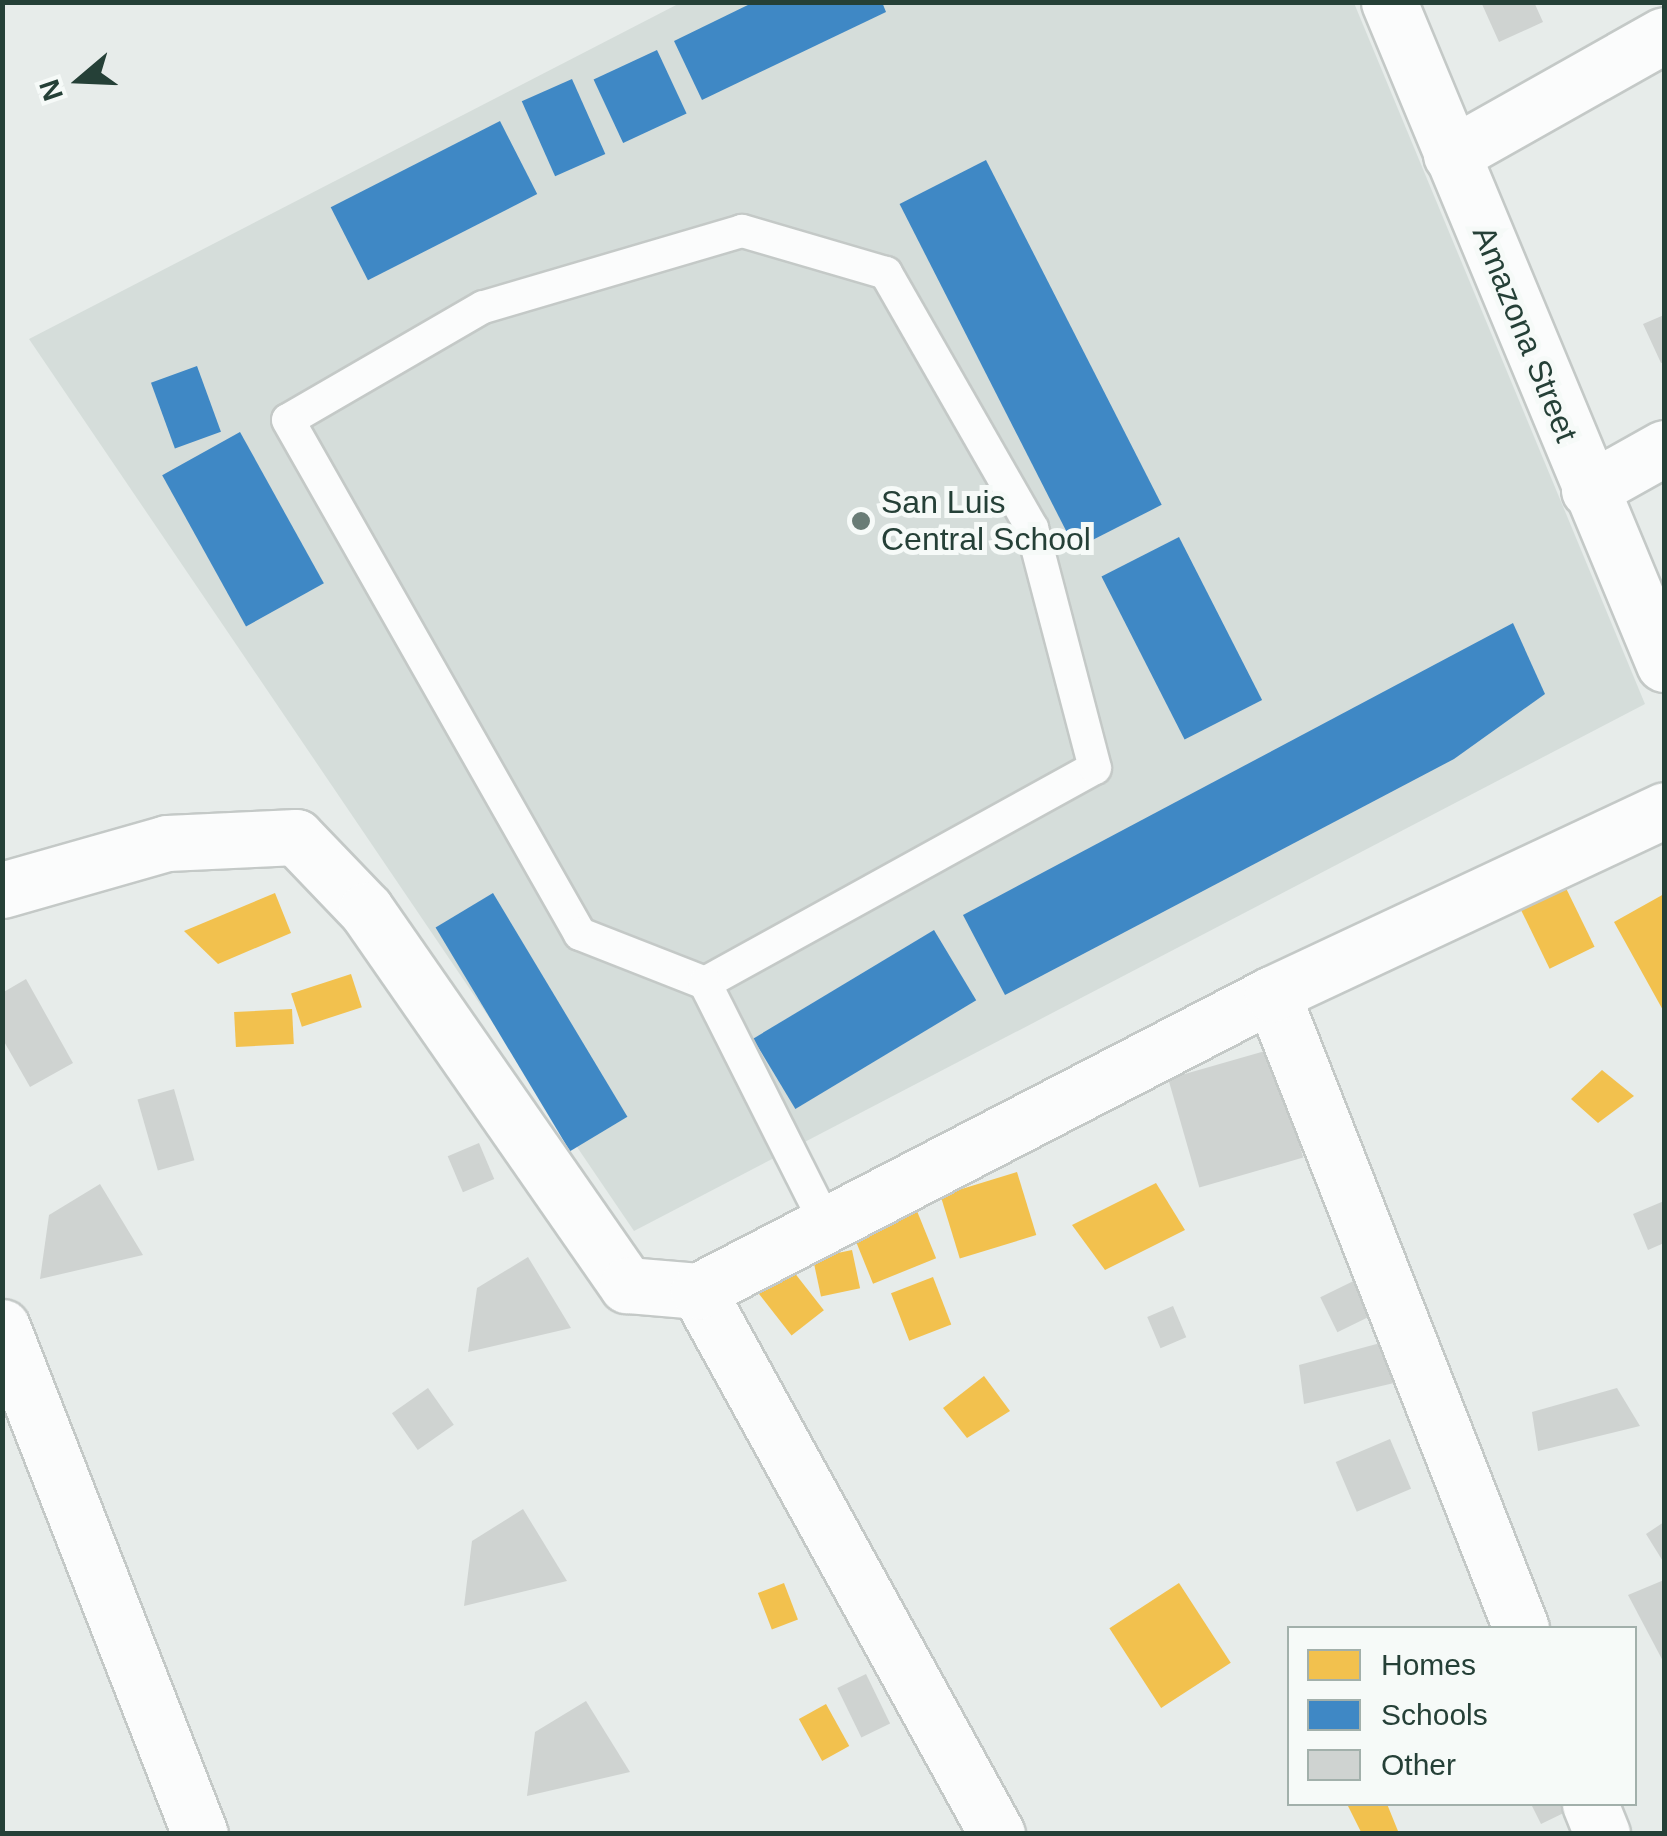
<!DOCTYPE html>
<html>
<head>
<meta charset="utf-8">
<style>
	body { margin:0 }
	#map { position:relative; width:1667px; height:1836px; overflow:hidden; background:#e7ecea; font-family:Arial,sans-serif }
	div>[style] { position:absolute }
	.built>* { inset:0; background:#d5ddda }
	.homes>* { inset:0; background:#f2c14e; transform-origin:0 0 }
	.schools>* { inset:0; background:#3f88c5; transform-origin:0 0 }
	.building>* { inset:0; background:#cfd3d1; transform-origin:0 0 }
	.roads { filter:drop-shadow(2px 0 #c4c9c7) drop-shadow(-2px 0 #c4c9c7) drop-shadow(0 2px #c4c9c7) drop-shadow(0 -2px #c4c9c7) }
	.lane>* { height:32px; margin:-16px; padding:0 16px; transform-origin:16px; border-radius:16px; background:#fbfcfc }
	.street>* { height:55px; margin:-27.5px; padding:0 27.5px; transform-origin:27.5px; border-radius:27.5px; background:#fbfcfc }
	.secondary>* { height:55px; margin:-27.5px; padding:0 27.5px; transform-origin:27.5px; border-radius:27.5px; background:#fbfcfc }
	.dots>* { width:28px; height:28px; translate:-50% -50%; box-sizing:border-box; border:5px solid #f6faf8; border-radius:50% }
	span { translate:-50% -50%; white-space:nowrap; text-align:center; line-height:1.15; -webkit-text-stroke:10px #f6faf8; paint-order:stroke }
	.street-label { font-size:32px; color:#254037 }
	.poi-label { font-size:32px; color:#254037 }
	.left { translate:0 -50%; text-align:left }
	.frame { position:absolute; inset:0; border:5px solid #254037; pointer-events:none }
	.legend { position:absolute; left:1287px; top:1626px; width:350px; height:180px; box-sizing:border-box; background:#f6faf8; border:2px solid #a2b0ab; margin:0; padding:12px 18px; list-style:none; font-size:30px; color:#254037 }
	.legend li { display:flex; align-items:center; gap:20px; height:50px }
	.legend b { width:50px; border:2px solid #a2b0ab }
	.north { position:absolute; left:30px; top:30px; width:100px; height:100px; -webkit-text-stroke:8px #f6faf8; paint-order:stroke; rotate:251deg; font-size:28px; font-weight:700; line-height:40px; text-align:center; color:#254037 }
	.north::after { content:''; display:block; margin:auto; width:35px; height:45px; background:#254037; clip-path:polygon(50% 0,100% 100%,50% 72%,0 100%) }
</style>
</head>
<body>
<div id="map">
	<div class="built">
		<i style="clip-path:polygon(680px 3px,1354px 3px,1645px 704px,634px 1231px,29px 339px)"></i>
	</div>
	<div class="homes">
		<i style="left:1563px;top:882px;width:72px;height:50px;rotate:64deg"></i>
		<i style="clip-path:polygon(275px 893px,291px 933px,218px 964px,184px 931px)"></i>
		<i style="clip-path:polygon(1664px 894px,1664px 1012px,1614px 922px)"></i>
		<i style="left:351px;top:974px;width:35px;height:63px;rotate:72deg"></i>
		<i style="left:292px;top:1009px;width:35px;height:58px;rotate:87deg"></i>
		<i style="clip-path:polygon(1602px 1070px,1634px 1096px,1598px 1123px,1571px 1099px)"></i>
		<i style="left:1017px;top:1172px;width:66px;height:80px;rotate:73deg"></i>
		<i style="clip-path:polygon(1156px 1183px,1185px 1230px,1105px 1270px,1072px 1225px)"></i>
		<i style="left:917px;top:1211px;width:51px;height:68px;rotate:68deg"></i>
		<i style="left:852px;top:1250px;width:39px;height:40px;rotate:78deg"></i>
		<i style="left:790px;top:1267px;width:55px;height:41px;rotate:52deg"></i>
		<i style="left:933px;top:1277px;width:51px;height:45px;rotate:69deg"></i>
		<i style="clip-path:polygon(984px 1376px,1010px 1411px,967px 1438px,943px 1408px)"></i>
		<i style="left:784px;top:1583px;width:39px;height:28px;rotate:69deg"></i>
		<i style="left:1179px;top:1583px;width:95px;height:83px;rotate:57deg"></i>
		<i style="left:826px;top:1704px;width:48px;height:31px;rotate:61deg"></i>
		<i style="clip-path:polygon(1347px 1804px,1387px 1804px,1398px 1831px,1362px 1834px)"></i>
	</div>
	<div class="schools">
		<i style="clip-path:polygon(754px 2px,882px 2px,886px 12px,702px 100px,674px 41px)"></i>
		<i style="left:657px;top:50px;width:70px;height:70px;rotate:65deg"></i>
		<i style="left:572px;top:79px;width:82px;height:55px;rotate:66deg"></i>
		<i style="left:500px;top:121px;width:82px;height:190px;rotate:63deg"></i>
		<i style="left:986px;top:160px;width:387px;height:97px;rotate:63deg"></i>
		<i style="left:197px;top:366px;width:70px;height:49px;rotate:70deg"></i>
		<i style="left:240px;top:432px;width:173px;height:89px;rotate:61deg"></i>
		<i style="left:1179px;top:537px;width:183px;height:87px;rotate:63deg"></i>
		<i style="clip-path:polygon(1513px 623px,1545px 694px,1454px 759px,1005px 995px,963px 915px)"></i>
		<i style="left:493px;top:893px;width:261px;height:67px;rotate:59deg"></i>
		<i style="left:934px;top:930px;width:82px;height:211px;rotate:59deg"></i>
	</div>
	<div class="building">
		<i style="clip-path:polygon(1481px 2px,1534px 2px,1543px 22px,1499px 42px)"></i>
		<i style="clip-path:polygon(1664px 315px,1664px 362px,1661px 363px,1643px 324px)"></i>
		<i style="clip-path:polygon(26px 979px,73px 1063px,30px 1087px,2px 1038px,2px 993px)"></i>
		<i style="left:1272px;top:1049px;width:113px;height:108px;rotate:74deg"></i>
		<i style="left:174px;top:1089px;width:74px;height:38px;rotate:74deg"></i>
		<i style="left:479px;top:1143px;width:39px;height:34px;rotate:67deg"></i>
		<i style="clip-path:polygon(100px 1184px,143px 1255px,40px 1279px,49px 1215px)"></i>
		<i style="clip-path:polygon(1664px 1201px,1664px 1243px,1648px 1250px,1633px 1214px)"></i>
		<i style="clip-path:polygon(528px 1257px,571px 1328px,468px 1352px,477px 1288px)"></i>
		<i style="left:1376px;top:1270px;width:39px;height:62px;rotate:64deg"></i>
		<i style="left:1173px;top:1306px;width:34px;height:28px;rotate:67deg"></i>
		<i style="clip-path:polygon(1384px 1342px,1407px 1380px,1304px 1404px,1299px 1365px)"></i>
		<i style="left:428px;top:1388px;width:45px;height:44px;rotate:55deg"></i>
		<i style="clip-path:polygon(1617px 1388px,1640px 1426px,1538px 1451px,1532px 1412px)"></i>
		<i style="left:1390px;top:1439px;width:54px;height:59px;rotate:67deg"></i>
		<i style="clip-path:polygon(523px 1509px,567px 1581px,464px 1606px,472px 1541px)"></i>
		<i style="clip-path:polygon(1664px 1522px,1664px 1563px,1646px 1534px)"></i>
		<i style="clip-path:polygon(1664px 1580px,1664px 1663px,1628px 1595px)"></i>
		<i style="left:866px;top:1674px;width:55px;height:32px;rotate:64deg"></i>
		<i style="clip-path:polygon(586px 1701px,630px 1772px,527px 1796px,535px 1732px)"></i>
		<i style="clip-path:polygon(1531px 1804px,1575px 1804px,1576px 1807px,1541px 1824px)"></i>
	</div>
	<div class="roads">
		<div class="lane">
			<i style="left:705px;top:983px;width:445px;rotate:-28.9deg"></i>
			<i style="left:1095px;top:768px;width:248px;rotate:-104.7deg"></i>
			<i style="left:1032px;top:528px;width:294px;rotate:-119.8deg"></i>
			<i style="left:886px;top:273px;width:150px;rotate:-163.7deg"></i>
			<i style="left:742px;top:231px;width:270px;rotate:163.6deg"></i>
			<i style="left:483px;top:307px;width:225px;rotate:149.9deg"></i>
			<i style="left:288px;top:420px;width:591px;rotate:60.4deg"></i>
			<i style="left:580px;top:934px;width:134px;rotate:21.4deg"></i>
			<i style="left:705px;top:983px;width:272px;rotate:63.3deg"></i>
		</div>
		<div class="street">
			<i style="left:1389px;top:2px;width:717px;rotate:67.44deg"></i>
			<i style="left:1451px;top:155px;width:244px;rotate:-29.4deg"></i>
			<i style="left:1589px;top:490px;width:86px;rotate:-29.2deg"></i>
			<i style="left:1272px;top:994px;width:681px;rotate:68.56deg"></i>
			<i style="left:698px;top:1291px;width:620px;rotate:61.16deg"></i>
			<i style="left:2px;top:1327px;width:544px;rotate:68.67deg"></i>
			<i style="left:1590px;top:1804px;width:32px;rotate:68deg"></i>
		</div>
		<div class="secondary">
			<i style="left:2px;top:890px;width:172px;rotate:-15.9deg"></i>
			<i style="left:167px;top:843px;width:129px;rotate:-2.7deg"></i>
			<i style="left:296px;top:837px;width:101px;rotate:46.2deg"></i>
			<i style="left:366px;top:910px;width:457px;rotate:55.2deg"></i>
			<i style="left:627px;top:1285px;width:71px;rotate:4.8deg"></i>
			<i style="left:698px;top:1291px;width:646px;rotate:-27.36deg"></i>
			<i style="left:1272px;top:994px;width:433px;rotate:-25.1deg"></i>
		</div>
	</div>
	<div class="dots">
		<i style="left:861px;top:521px;background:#697c76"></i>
	</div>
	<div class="street-label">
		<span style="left:1525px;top:334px;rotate:68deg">Amazona Street</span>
	</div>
	<div class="poi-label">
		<span class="left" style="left:881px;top:521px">San Luis<br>Central School</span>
	</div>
	<div class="frame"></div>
	<ul class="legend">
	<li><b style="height:28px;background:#f2c14e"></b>Homes</li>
	<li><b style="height:28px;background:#3f88c5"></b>Schools</li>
	<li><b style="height:28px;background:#cfd3d1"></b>Other</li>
	</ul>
	<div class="north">N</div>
</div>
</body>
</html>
